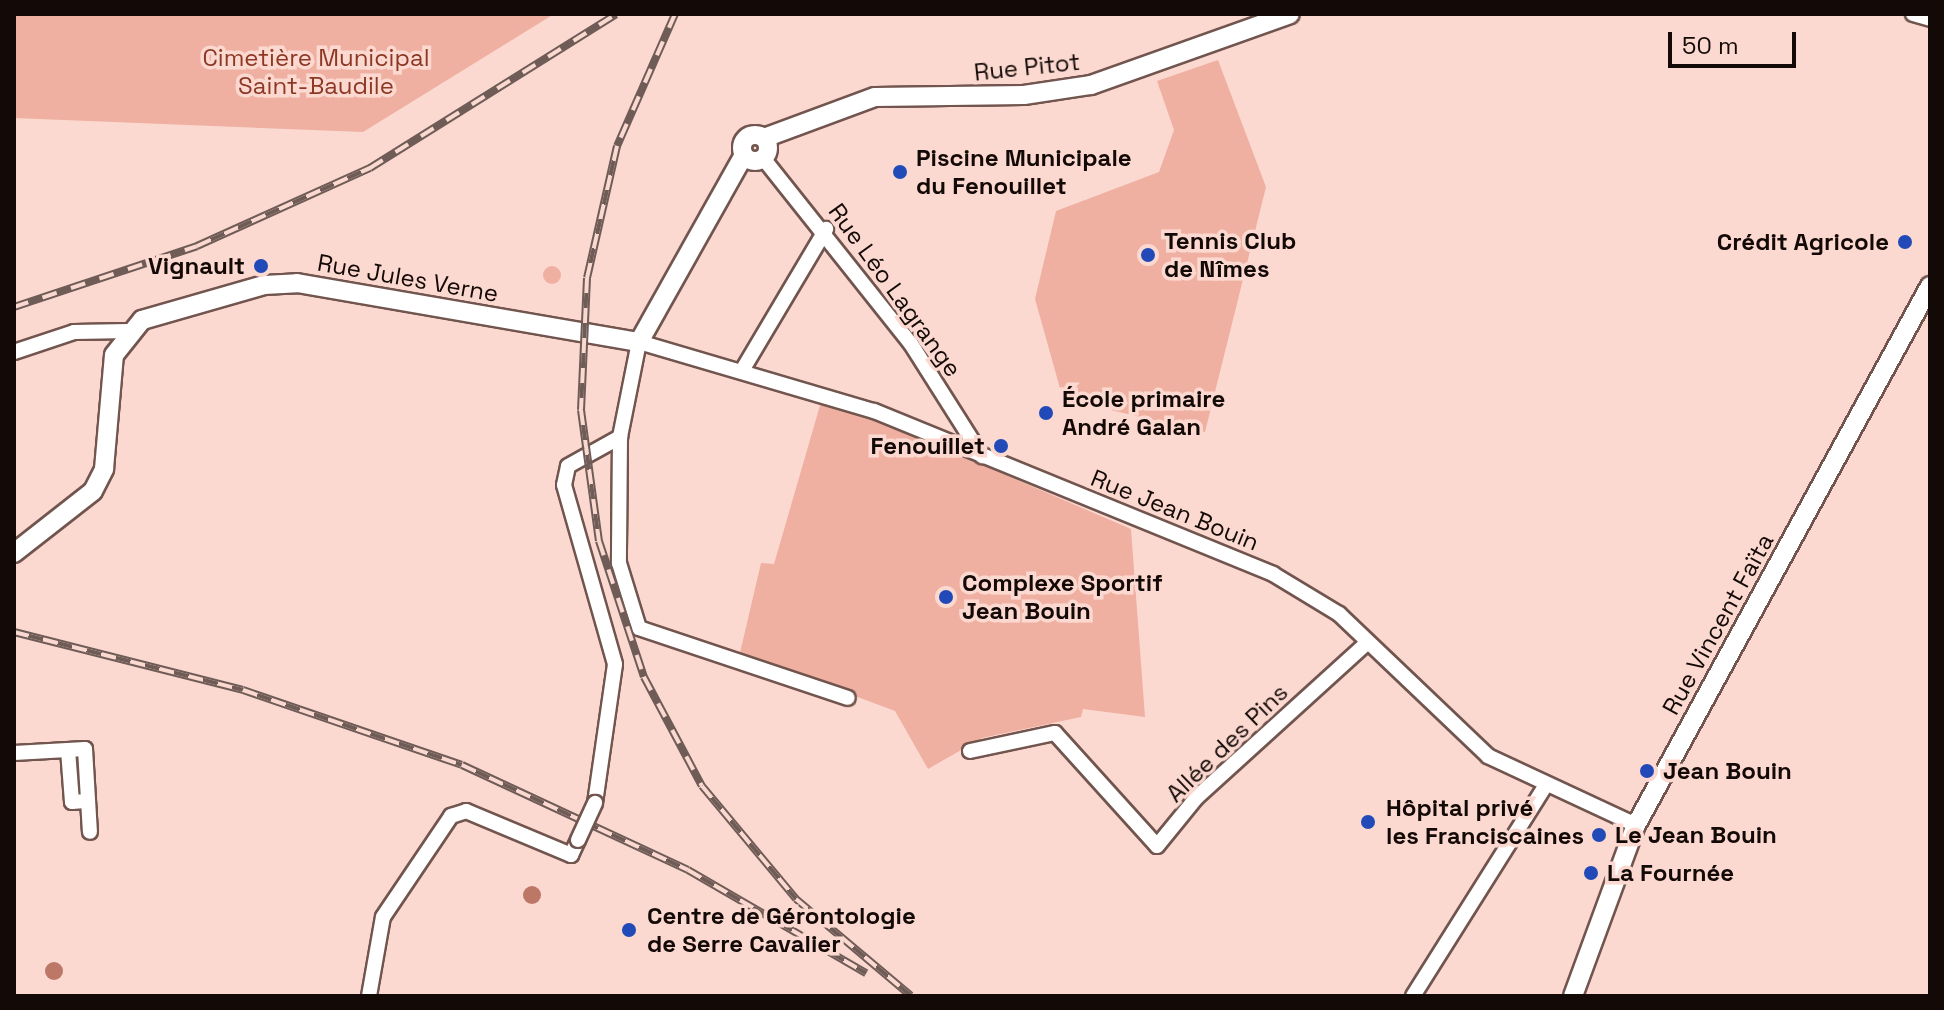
<!DOCTYPE html>
<html>
<head>
<meta charset="utf-8">
<style>
	body { margin:0 }
	#map { position:relative; width:1944px; height:1010px; overflow:hidden; background:#fbd9d0; font-family:"Space Grotesk",sans-serif }
	div>[style] { position:absolute }
	.green>* { inset:0; background:#efb0a1 }
	.round { border-radius:50% }
	.water>* { inset:0; background:#bc7767 }
	.roads { filter:drop-shadow(2px 0 #71554e) drop-shadow(-2px 0 #71554e) drop-shadow(0 2px #71554e) drop-shadow(0 -2px #71554e) }
	.street>* { height:14px; margin:-7px; padding:0 7px; transform-origin:7px; border-radius:7px; background:#fff }
	.secondary>* { height:18px; margin:-9px; padding:0 9px; transform-origin:9px; border-radius:9px; background:#fff }
	.secondary>.ring { margin:-9px; padding:0; box-sizing:content-box; background:none; border:18px solid #fff; border-radius:50% }
	.rail>* { height:8px; margin-top:-4px; transform-origin:0; background:repeating-linear-gradient(90deg,#fbd9d0 0 15px,#705c57 0 30px); box-sizing:border-box; border-block:2px solid #705c57 }
	.bridges { filter:drop-shadow(2px 0 #71554e) drop-shadow(-2px 0 #71554e) drop-shadow(0 2px #71554e) drop-shadow(0 -2px #71554e) }
	.street-bridge>* { height:14px; margin:-7px; padding:0 7px; transform-origin:7px; border-radius:7px; background:#fff }
	.dots>* { width:22px; height:22px; translate:-50% -50%; box-sizing:border-box; border:4px solid #fbd9d0; border-radius:50% }
	span { translate:-50% -50%; white-space:nowrap; text-align:center; line-height:1.15; -webkit-text-stroke:7px #fbd9d0; paint-order:stroke }
	.park-label { font-size:24px; color:#8d3824 }
	.street-label { font-size:24px; color:#130906 }
	.poi-label { font-size:24px; color:#130906; font-weight:700 }
	.left { translate:0 -50%; text-align:left }
	.right { translate:-100% -50%; text-align:right }
	.frame { position:absolute; inset:0; border:16px solid #130906; pointer-events:none }
	.scale { position:absolute; left:1668px; top:32px; width:128px; height:36px; box-sizing:border-box; border:4px solid #130906; border-top:0; padding-left:10px; font-size:24px; line-height:28px; white-space:nowrap; color:#130906; -webkit-text-stroke:6px #fbd9d0; paint-order:stroke }
</style>
</head>
<body>
<div id="map">
	<div class="green">
		<i style="clip-path:polygon(14px 14px,554px 14px,363px 132px,14px 118px)"></i>
		<i style="clip-path:polygon(1218px 60px,1266px 187px,1205px 432px,1063px 399px,1035px 299px,1056px 211px,1159px 172px,1174px 130px,1157px 81px)"></i>
		<i class="round" style="left:543px;top:266px;width:18px;height:18px"></i>
		<i style="clip-path:polygon(821px 402px,855px 410px,1131px 529px,1145px 717px,1083px 709px,1081px 717px,982px 738px,928px 769px,895px 711px,740px 653px,761px 563px,774px 564px)"></i>
	</div>
	<div class="water">
		<i class="round" style="left:523px;top:886px;width:18px;height:18px"></i>
		<i class="round" style="left:45px;top:962px;width:18px;height:18px"></i>
	</div>
	<div class="roads">
		<div class="street">
			<i style="left:1913px;top:14px;width:18px;rotate:16deg"></i>
			<i style="left:763px;top:158px;width:238px;rotate:51.5deg"></i>
			<i style="left:911px;top:344px;width:133px;rotate:57.6deg"></i>
			<i style="left:14px;top:352px;width:63px;rotate:-18.4deg"></i>
			<i style="left:74px;top:332px;width:55px;rotate:-1deg"></i>
			<i style="left:743px;top:369px;width:163px;rotate:-59.3deg"></i>
			<i style="left:620px;top:437px;width:126px;rotate:90.5deg"></i>
			<i style="left:619px;top:563px;width:68px;rotate:72.9deg"></i>
			<i style="left:639px;top:628px;width:220px;rotate:18.5deg"></i>
			<i style="left:68px;top:750px;width:52px;rotate:85.6deg"></i>
			<i style="left:72px;top:802px;width:16px;rotate:-4deg"></i>
			<i style="left:970px;top:751px;width:87px;rotate:-12deg"></i>
			<i style="left:1055px;top:733px;width:152px;rotate:47.9deg"></i>
			<i style="left:1157px;top:846px;width:63px;rotate:-50.8deg"></i>
			<i style="left:1197px;top:797px;width:228px;rotate:-42.2deg"></i>
			<i style="left:14px;top:753px;width:71px;rotate:-3.2deg"></i>
			<i style="left:85px;top:749px;width:83px;rotate:86.6deg"></i>
			<i style="left:595px;top:803px;width:140px;rotate:-81.8deg"></i>
			<i style="left:615px;top:664px;width:186px;rotate:-105.9deg"></i>
			<i style="left:564px;top:485px;width:19px;rotate:-78deg"></i>
			<i style="left:568px;top:466px;width:60px;rotate:-29.1deg"></i>
			<i style="left:620px;top:437px;width:97px;rotate:-78.7deg"></i>
			<i style="left:639px;top:342px;width:245px;rotate:16.4deg"></i>
			<i style="left:874px;top:411px;width:431px;rotate:22.2deg"></i>
			<i style="left:1273px;top:574px;width:77px;rotate:31.2deg"></i>
			<i style="left:1339px;top:614px;width:206px;rotate:43.6deg"></i>
			<i style="left:1488px;top:756px;width:163px;rotate:25deg"></i>
			<i style="left:369px;top:996px;width:80px;rotate:-80deg"></i>
			<i style="left:383px;top:917px;width:122px;rotate:-56deg"></i>
			<i style="left:451px;top:816px;width:16px;rotate:-18deg"></i>
			<i style="left:466px;top:811px;width:114px;rotate:22.7deg"></i>
			<i style="left:571px;top:855px;width:17px;rotate:-65deg"></i>
			<i style="left:1413px;top:996px;width:248px;rotate:-57.8deg"></i>
		</div>
		<div class="secondary">
			<i class="ring" style="left:742px;top:135px;width:8px;height:8px"></i>
			<i style="left:764px;top:138px;width:118px;rotate:-20.3deg"></i>
			<i style="left:875px;top:97px;width:149px;rotate:-0.8deg"></i>
			<i style="left:1024px;top:95px;width:68px;rotate:-8.5deg"></i>
			<i style="left:1091px;top:85px;width:211px;rotate:-19.6deg"></i>
			<i style="left:14px;top:553px;width:100px;rotate:-38.1deg"></i>
			<i style="left:93px;top:491px;width:25px;rotate:-63deg"></i>
			<i style="left:104px;top:469px;width:114px;rotate:-85deg"></i>
			<i style="left:114px;top:355px;width:45px;rotate:-51.3deg"></i>
			<i style="left:142px;top:320px;width:127px;rotate:-16deg"></i>
			<i style="left:264px;top:285px;width:33px;rotate:-3deg"></i>
			<i style="left:297px;top:283px;width:347px;rotate:9.8deg"></i>
			<i style="left:639px;top:342px;width:214px;rotate:-60.7deg"></i>
			<i style="left:1573px;top:996px;width:182px;rotate:-69.8deg"></i>
			<i style="left:1636px;top:825px;width:614px;rotate:-61.39deg"></i>
		</div>
	</div>
	<div class="rail">
		<i style="left:675px;top:14px;width:144px;rotate:113.7deg"></i>
		<i style="left:617px;top:146px;width:135px;rotate:102.8deg"></i>
		<i style="left:587px;top:278px;width:132px;rotate:92.6deg"></i>
		<i style="left:581px;top:410px;width:132px;rotate:82.2deg"></i>
		<i style="left:599px;top:541px;width:143px;rotate:71.7deg"></i>
		<i style="left:644px;top:677px;width:123px;rotate:62deg"></i>
		<i style="left:702px;top:786px;width:147px;rotate:50.2deg"></i>
		<i style="left:796px;top:899px;width:150px;rotate:40.1deg"></i>
		<i style="left:14px;top:307px;width:193px;rotate:-18.4deg"></i>
		<i style="left:197px;top:246px;width:190px;rotate:-24.3deg"></i>
		<i style="left:370px;top:168px;width:290px;rotate:-32deg"></i>
		<i style="left:14px;top:632px;width:236px;rotate:14.2deg"></i>
		<i style="left:243px;top:690px;width:231px;rotate:18.9deg"></i>
		<i style="left:462px;top:765px;width:249px;rotate:24.9deg"></i>
		<i style="left:688px;top:870px;width:206px;rotate:30.1deg"></i>
	</div>
	<div class="bridges">
		<div class="street-bridge">
			<i style="left:578px;top:840px;width:41px;rotate:-65.3deg"></i>
		</div>
	</div>
	<div class="dots">
		<i style="left:900px;top:172px;background:#214ab8"></i>
		<i style="left:1905px;top:242px;background:#214ab8"></i>
		<i style="left:1148px;top:255px;background:#214ab8"></i>
		<i style="left:261px;top:266px;background:#214ab8"></i>
		<i style="left:1046px;top:413px;background:#214ab8"></i>
		<i style="left:1001px;top:446px;background:#214ab8"></i>
		<i style="left:946px;top:597px;background:#214ab8"></i>
		<i style="left:1647px;top:771px;background:#214ab8"></i>
		<i style="left:1368px;top:822px;background:#214ab8"></i>
		<i style="left:1599px;top:835px;background:#214ab8"></i>
		<i style="left:1591px;top:873px;background:#214ab8"></i>
		<i style="left:629px;top:930px;background:#214ab8"></i>
	</div>
	<div class="park-label">
		<span style="left:316px;top:72px">Cimetière Municipal<br>Saint-Baudile</span>
	</div>
	<div class="street-label">
		<span style="left:1027px;top:67px;rotate:-6deg">Rue Pitot</span>
		<span style="left:408px;top:278px;rotate:10deg">Rue Jules Verne</span>
		<span style="left:895px;top:290px;rotate:54deg">Rue Léo Lagrange</span>
		<span style="left:1175px;top:510px;rotate:22deg">Rue Jean Bouin</span>
		<span style="left:1718px;top:624px;rotate:-61deg">Rue Vincent Faïta</span>
		<span style="left:1227px;top:743px;rotate:-44deg">Allée des Pins</span>
	</div>
	<div class="poi-label">
		<span class="left" style="left:916px;top:172px">Piscine Municipale<br>du Fenouillet</span>
		<span class="left" style="left:1164px;top:255px">Tennis Club<br>de Nîmes</span>
		<span class="right" style="left:1889px;top:242px">Crédit Agricole</span>
		<span class="right" style="left:245px;top:266px">Vignault</span>
		<span class="left" style="left:1062px;top:413px">École primaire<br>André Galan</span>
		<span class="right" style="left:985px;top:446px">Fenouillet</span>
		<span class="left" style="left:962px;top:597px">Complexe Sportif<br>Jean Bouin</span>
		<span class="left" style="left:1663px;top:771px">Jean Bouin</span>
		<span class="left" style="left:1386px;top:822px">Hôpital privé<br>les Franciscaines</span>
		<span class="left" style="left:1615px;top:835px">Le Jean Bouin</span>
		<span class="left" style="left:1607px;top:873px">La Fournée</span>
		<span class="left" style="left:647px;top:930px">Centre de Gérontologie<br>de Serre Cavalier</span>
	</div>
	<div class="frame"></div>
	<div class="scale">50 m</div>
</div>
</body>
</html>
